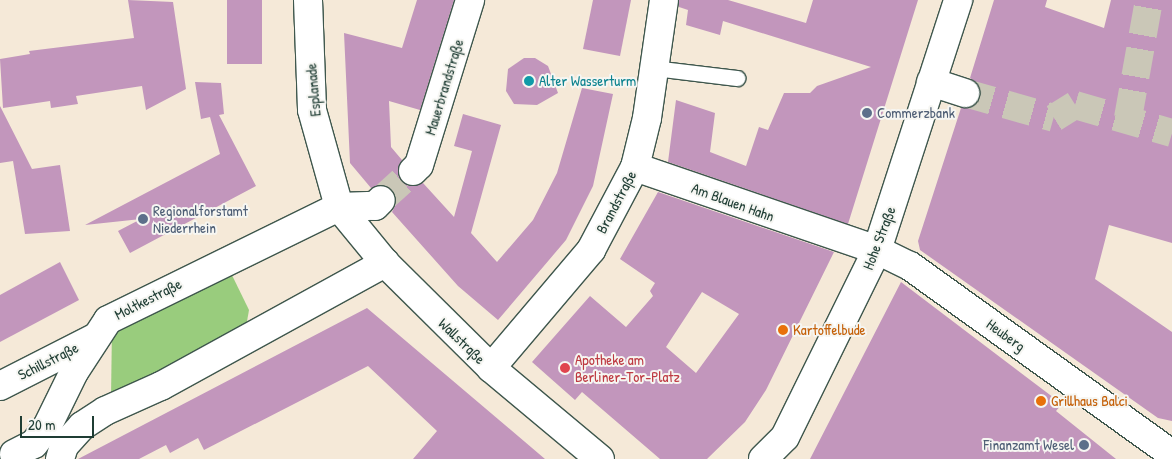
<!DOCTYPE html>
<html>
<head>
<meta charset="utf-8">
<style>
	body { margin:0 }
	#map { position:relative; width:1172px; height:459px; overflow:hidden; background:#f5e9d8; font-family:"Patrick Hand",sans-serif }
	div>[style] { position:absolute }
	.green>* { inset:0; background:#99cc7d }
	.building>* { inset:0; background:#c296bc; transform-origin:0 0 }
	.street-tunnel>* { height:28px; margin-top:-14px; transform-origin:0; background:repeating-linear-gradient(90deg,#cac7b7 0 28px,transparent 0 42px) }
	.roads { filter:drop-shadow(1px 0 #3f574d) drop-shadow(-1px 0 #3f574d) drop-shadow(0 1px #3f574d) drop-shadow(0 -1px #3f574d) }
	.lane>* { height:15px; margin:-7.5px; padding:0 7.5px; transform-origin:7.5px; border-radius:7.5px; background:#fff }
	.street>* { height:28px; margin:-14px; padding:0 14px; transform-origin:14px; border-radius:14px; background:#fff }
	.dots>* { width:14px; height:14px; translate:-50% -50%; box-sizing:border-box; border:2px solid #f6f6f2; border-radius:50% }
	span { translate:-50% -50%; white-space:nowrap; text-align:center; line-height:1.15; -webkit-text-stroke:4px #f6f6f2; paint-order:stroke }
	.culture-label { font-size:15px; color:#0d838f }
	.left { translate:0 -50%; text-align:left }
	.street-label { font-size:15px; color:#1f3d34 }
	.service-label { font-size:15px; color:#4e5e75 }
	.right { translate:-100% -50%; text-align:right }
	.food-label { font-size:15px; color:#c56008 }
	.health-label { font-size:15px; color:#be3a42 }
	.scale { position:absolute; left:20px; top:416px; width:74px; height:22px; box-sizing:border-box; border:2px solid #1f3d34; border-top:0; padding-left:6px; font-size:15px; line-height:18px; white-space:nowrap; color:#1f3d34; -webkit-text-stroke:4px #f6f6f2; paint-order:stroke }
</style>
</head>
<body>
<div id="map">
	<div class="green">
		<i style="clip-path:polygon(228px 267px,249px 310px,246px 327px,111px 398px,112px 327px)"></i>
	</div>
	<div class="building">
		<i style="clip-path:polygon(128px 0,173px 2px,186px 89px,146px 110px,142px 86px,76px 96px,78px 104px,51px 108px,50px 101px,3px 108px,0 59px,30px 54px,29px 51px,134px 38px)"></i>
		<i style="left:227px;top:0;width:35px;height:64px"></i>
		<i style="clip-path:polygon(417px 0,454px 0,420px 110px,389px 101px,391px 147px,402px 160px,398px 176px,408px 186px,423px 183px,454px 217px,472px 151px,454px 146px,463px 114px,501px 125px,471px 233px,497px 262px,533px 220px,557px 173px,582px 88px,613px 94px,593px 186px,566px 240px,498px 320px,458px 286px,392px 212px,396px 204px,392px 189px,385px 185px,371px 188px,350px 163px,344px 33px,402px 48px)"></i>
		<i style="clip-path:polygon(593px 0,631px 0,620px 56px,583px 49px)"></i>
		<i style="clip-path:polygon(679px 0,728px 0,806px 23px,813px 0,918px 0,848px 224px,668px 162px,676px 100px,715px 113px,710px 152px,746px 166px,759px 127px,768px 130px,784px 93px,810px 93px,817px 86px,871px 67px,723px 21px,720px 35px,686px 25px,688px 10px,679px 7px)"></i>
		<i style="clip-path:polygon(994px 0,1047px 0,1045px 7px,1104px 28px,1111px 0,1172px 0,1172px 243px,1109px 225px,1095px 279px,1172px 332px,1172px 421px,1158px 418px,920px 250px,918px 241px,961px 108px,975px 105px,980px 97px,977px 83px,970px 78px)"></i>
		<i style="clip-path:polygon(524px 58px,535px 58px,548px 66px,558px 93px,537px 105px,514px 104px,506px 91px,508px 69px)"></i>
		<i style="clip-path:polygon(195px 82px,221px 83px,224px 114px,219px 115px,256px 186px,130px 253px,118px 231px,141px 219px,85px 225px,220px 154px,210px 117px,201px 119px)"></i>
		<i style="clip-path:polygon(0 106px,32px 169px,60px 165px,70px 231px,25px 234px,13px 161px,0 163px)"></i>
		<i style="clip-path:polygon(evenodd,658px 192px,834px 252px,766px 390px,745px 422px,707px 459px,660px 459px,582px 392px,575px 400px,532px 362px,590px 296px,626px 327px,653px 296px,650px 291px,655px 283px,620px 259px,658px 192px,702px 292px,739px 314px,696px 373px,666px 347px,702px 292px)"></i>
		<i style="clip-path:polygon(60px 262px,79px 300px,0 342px,0 295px)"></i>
		<i style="clip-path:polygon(901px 282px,1062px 404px,1056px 411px,1116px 459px,810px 459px)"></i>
		<i style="clip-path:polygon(367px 308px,545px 459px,413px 459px,437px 431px,368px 366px,204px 450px,198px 438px,170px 453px,166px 445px,139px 459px,78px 459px)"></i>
	</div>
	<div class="street-tunnel">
		<i style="left:965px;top:93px;width:92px;rotate:15.7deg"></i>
		<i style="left:1054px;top:118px;width:25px;rotate:-32deg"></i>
		<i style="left:1075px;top:105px;width:101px;rotate:16.1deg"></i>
		<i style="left:1128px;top:118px;width:120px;rotate:-79.9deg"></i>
		<i style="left:381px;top:200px;width:43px;rotate:-42.2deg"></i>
	</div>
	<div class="roads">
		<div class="lane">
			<i style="left:654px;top:68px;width:84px;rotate:6.9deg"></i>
		</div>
		<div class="street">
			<i style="left:308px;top:0;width:110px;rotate:87.9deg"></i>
			<i style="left:312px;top:110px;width:101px;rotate:74.4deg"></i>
			<i style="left:339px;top:207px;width:72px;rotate:50.6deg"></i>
			<i style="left:385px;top:263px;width:149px;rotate:44.7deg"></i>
			<i style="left:491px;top:368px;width:142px;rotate:39.9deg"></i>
			<i style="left:931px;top:82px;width:36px;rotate:18deg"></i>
			<i style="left:635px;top:167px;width:256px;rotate:18.9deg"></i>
			<i style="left:877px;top:250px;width:37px;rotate:26deg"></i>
			<i style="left:910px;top:266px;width:322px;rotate:35.7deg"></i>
			<i style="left:413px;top:171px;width:8px;rotate:-45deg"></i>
			<i style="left:419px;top:165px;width:173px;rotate:-72.8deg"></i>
			<i style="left:491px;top:368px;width:155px;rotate:-49.7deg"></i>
			<i style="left:591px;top:250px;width:94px;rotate:-62.1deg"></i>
			<i style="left:635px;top:167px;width:50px;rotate:-76.2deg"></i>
			<i style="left:647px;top:118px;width:119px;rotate:-81.8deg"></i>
			<i style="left:0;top:386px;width:108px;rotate:-27deg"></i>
			<i style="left:14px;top:454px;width:22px;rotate:-27deg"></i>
			<i style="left:34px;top:444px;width:21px;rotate:-53deg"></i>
			<i style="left:47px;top:427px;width:61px;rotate:-63.9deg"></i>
			<i style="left:74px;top:372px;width:62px;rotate:-56.8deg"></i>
			<i style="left:108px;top:320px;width:257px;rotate:-26.1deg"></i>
			<i style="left:339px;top:207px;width:36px;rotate:-2deg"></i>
			<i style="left:375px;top:206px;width:8px;rotate:-45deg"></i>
			<i style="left:60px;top:459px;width:14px;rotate:-73deg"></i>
			<i style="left:64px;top:446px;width:27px;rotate:-48deg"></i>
			<i style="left:82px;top:426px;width:27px;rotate:-33deg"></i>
			<i style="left:105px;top:411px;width:61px;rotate:-24.1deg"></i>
			<i style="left:161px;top:386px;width:256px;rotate:-28.8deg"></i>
			<i style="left:763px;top:459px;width:31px;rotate:-45deg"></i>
			<i style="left:785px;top:437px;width:208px;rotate:-63.8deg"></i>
			<i style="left:877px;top:250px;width:263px;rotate:-72deg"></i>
		</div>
	</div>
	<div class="dots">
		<i style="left:529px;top:81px;background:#0f9aa8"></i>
		<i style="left:867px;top:113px;background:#5c6f8a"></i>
		<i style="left:143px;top:219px;background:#5c6f8a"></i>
		<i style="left:783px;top:330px;background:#e8710a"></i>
		<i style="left:565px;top:368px;background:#e0444e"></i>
		<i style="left:1041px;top:401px;background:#e8710a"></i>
		<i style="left:1084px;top:445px;background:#5c6f8a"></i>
	</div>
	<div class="culture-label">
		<span class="left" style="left:539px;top:81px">Alter Wasserturm</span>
	</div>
	<div class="street-label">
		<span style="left:444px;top:87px;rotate:-73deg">Mauerbrandstraße</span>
		<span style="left:313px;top:90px;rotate:-95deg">Esplanade</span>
		<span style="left:616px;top:202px;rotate:-62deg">Brandstraße</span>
		<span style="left:733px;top:202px;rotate:20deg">Am Blauen Hahn</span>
		<span style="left:879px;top:238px;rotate:-69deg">Hohe Straße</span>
		<span style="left:148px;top:299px;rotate:-27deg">Moltkestraße</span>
		<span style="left:1006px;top:335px;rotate:36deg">Heuberg</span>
		<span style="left:462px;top:341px;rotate:44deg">Wallstraße</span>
		<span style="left:48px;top:361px;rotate:-27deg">Schillstraße</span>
	</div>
	<div class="service-label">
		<span class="left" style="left:877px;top:113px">Commerzbank</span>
		<span class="left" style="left:153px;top:219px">Regionalforstamt<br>Niederrhein</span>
		<span class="right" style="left:1074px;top:445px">Finanzamt Wesel</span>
	</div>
	<div class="food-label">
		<span class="left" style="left:793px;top:330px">Kartoffelbude</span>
		<span class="left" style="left:1051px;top:401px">Grillhaus Balci</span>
	</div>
	<div class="health-label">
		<span class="left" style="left:575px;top:368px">Apotheke am<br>Berliner-Tor-Platz</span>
	</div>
	<div class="scale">20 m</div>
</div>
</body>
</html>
